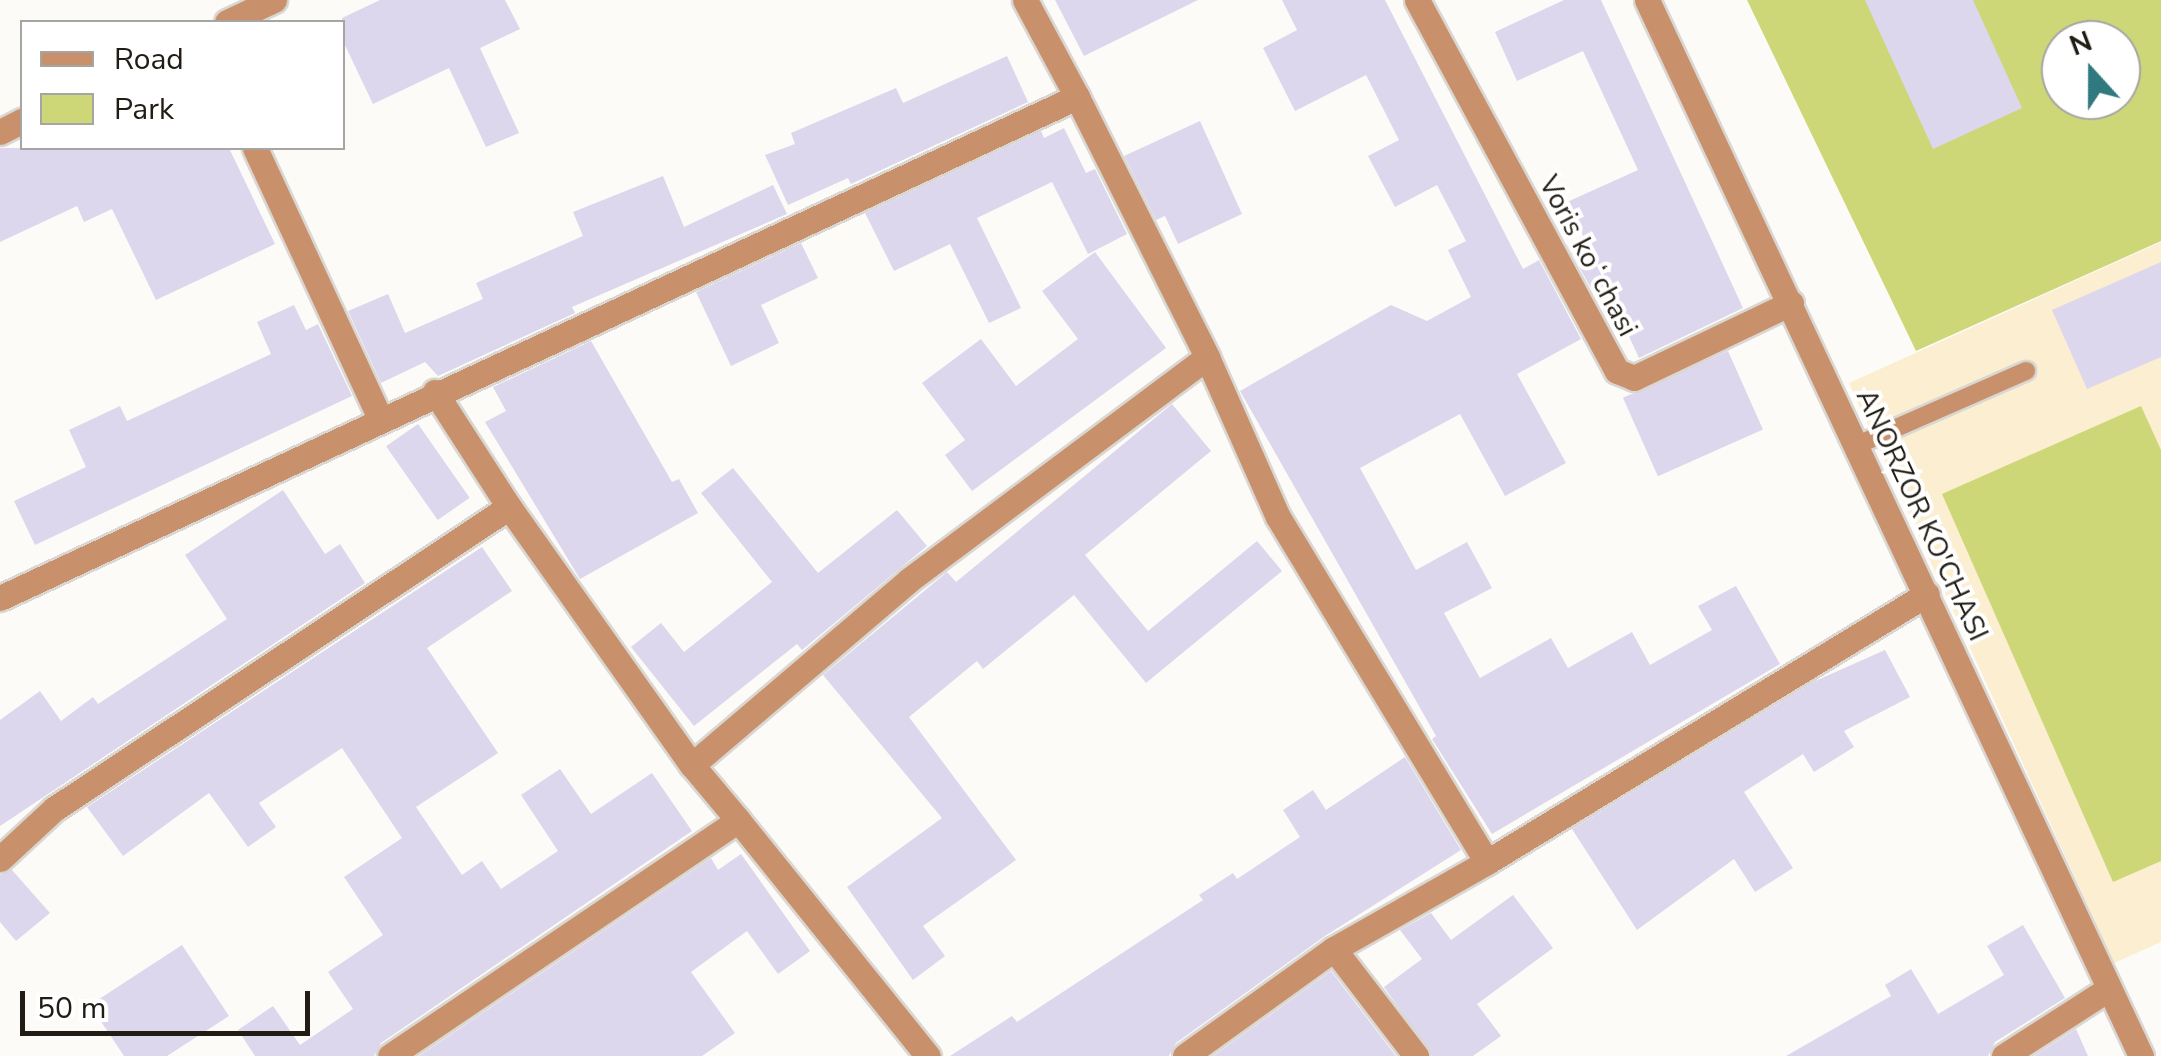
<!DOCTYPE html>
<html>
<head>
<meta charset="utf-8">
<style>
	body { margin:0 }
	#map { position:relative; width:2161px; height:1056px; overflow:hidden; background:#fdfbf7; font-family:"Nunito Sans",sans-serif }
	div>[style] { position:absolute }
	.built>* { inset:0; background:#fbeed1 }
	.green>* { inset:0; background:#cdd778 }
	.building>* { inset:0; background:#dcd7ed; transform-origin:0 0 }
	.roads { filter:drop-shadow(2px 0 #dad7d3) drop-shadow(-2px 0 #dad7d3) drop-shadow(0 2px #dad7d3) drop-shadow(0 -2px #dad7d3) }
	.service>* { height:18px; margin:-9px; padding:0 9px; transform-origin:9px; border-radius:9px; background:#c8916b }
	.minor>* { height:25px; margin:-12.5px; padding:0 12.5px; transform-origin:12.5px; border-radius:12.5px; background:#c8916b }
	span { translate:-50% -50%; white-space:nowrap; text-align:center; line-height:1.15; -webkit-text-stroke:8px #fff; paint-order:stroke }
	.street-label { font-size:28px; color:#211d15 }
	.legend { position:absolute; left:20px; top:20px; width:325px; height:130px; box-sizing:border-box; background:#fff; border:2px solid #a6a5a1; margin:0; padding:12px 18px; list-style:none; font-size:30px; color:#211d15 }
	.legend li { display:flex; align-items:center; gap:20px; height:50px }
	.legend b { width:50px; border:2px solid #a6a5a1 }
	.north { position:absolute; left:2041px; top:20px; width:100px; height:100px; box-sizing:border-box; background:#fff; border:2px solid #a6a5a1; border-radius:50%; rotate:339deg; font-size:28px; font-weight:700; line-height:40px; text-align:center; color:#211d15 }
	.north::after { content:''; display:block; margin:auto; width:35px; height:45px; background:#30797e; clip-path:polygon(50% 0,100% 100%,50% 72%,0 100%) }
	.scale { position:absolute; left:20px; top:991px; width:290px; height:45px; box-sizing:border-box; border:5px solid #211d15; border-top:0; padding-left:12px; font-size:30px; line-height:35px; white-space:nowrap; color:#211d15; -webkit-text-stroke:8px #fff; paint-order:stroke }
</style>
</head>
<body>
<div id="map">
	<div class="built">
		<i style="clip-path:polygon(2161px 242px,2161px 942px,2114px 963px,1849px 383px)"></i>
	</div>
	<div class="green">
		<i style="clip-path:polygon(evenodd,1747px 0,2161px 0,2161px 241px,1916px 351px,1747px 0,2061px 40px,2121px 40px,2121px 100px,2061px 100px,2061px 40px)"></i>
		<i style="clip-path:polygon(2141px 406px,2161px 450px,2161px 861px,2113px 882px,1942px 494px)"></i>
	</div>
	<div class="building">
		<i style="clip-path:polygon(380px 0,505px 0,520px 29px,480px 48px,519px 133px,486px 147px,449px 68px,373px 104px,342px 39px,342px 18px)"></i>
		<i style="clip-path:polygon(1055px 0,1198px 0,1084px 56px)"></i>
		<i style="clip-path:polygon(1282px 0,1385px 0,1523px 269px,1539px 260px,1581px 339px,1517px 374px,1566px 463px,1505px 496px,1460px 414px,1360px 468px,1416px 570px,1467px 542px,1492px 588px,1444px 613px,1480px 678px,1551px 638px,1568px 668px,1632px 632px,1650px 665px,1712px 630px,1698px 606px,1736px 586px,1780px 664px,1492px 834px,1432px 739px,1436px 736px,1240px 391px,1391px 305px,1427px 321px,1471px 297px,1448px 250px,1466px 241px,1437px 185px,1395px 207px,1368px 156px,1399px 140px,1366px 75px,1295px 111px,1263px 48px,1297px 30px)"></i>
		<i style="clip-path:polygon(1564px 0,1601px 0,1743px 308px,1639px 358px,1620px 317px,1610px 323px,1567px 245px,1583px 236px,1567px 202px,1638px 170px,1583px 51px,1517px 81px,1495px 32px)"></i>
		<i style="clip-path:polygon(1865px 0,1973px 0,2022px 108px,1933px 149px)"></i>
		<i style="clip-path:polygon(1007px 56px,1028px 102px,851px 184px,848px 178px,788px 205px,765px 155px,795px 144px,791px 133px,896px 88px,903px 103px)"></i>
		<i style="clip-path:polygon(1200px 121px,1242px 214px,1178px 244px,1165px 216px,1156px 220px,1124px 156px)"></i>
		<i style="clip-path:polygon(1064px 128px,1086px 173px,1095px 169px,1127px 234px,1088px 254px,1052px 182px,977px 218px,1021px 308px,989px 323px,950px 244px,894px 271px,865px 213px,1041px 131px,1044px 138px)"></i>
		<i style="clip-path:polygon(0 148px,229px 148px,275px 244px,156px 300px,112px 209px,84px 222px,77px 206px,0 242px)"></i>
		<i style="clip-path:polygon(663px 176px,684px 227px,773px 185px,787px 214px,572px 307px,575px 313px,438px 376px,425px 362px,381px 383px,348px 311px,388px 294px,405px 333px,483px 299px,476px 283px,583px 236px,573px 212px)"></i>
		<i style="clip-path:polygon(801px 243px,818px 278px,761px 305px,779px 343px,731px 366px,696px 292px)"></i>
		<i style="clip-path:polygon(1095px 252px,1166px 348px,972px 491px,945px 455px,965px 440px,922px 383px,981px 339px,1016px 386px,1078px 339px,1042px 291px)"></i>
		<i style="clip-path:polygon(2161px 262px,2161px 357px,2087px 389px,2052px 310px)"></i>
		<i style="clip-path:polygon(294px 305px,306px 330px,318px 324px,352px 396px,35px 545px,14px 501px,86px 467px,69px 430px,120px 406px,127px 421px,271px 354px,257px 322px)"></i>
		<i style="clip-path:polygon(591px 341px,672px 482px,679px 479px,698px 513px,580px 579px,485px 422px,506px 411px,493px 387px)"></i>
		<i style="left:1728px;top:351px;width:86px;height:115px;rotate:66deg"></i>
		<i style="clip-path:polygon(1172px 404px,1211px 451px,1085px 555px,1148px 631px,1257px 541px,1282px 571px,1146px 683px,1074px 595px,983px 669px,977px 661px,909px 717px,1016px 860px,923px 926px,945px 956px,913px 980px,847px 887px,942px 818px,823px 675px,947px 572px,956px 582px)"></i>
		<i style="left:418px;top:424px;width:90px;height:39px;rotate:55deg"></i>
		<i style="clip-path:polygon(733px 468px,818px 573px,897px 510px,927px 546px,802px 650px,797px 644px,694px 726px,631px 647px,661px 623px,684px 652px,772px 582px,701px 493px)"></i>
		<i style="clip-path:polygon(283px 490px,325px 554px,340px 544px,365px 583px,0 826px,0 720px,40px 691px,61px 721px,93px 697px,98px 704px,227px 619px,185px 555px)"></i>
		<i style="clip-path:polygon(482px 547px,512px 591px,427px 648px,498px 753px,416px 807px,462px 875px,482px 861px,501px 889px,558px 851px,521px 795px,560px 769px,591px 814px,652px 773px,692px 831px,381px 1043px,374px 1056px,255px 1056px,238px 1030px,273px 1006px,300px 1045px,353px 1009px,328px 972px,383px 935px,344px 877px,402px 838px,342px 748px,259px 803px,276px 827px,248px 847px,209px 793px,123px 856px,87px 807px)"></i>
		<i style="clip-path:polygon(1885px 650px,1910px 697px,1844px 731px,1854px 747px,1814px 772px,1803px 754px,1744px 792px,1793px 868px,1755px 892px,1734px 859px,1637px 930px,1572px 829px,1813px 682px)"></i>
		<i style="clip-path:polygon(1405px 757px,1461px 850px,1325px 936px,1176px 1043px,1169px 1056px,950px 1056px,1012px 1016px,1017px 1022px,1203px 900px,1199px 895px,1233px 873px,1237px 879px,1300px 837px,1283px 810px,1313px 790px,1326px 810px)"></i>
		<i style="clip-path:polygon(741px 854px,810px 951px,778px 974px,747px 931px,691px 972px,735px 1033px,702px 1056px,419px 1056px,711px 858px,718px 870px)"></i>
		<i style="clip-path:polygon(12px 870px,50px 913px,16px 941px,0 922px,0 875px)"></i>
		<i style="clip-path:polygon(1513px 895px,1553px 948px,1477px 1004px,1501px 1036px,1473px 1056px,1432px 1056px,1384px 987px,1422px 959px,1400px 930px,1431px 913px,1451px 940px)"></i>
		<i style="clip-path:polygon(2023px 925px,2065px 998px,1995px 1042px,1988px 1056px,1786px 1056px,1891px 996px,1885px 985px,1911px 969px,1938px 1014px,2004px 975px,1987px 946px)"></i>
		<i style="clip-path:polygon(182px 945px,229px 1016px,167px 1056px,124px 1056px,90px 1005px)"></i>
		<i style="clip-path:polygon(1331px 971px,1396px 1056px,1213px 1056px)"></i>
		<i style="clip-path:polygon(2076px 1029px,2088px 1056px,2034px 1056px)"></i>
	</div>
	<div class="roads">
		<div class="service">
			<i style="left:1855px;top:446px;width:187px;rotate:-23.7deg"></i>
		</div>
		<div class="minor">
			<i style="left:1417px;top:0;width:421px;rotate:61.7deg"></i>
			<i style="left:1617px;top:371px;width:18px;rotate:22deg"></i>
			<i style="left:1634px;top:378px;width:174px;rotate:-25.5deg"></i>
			<i style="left:1647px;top:0;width:1166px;rotate:64.93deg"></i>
			<i style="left:227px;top:22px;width:52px;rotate:-25.1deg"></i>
			<i style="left:1077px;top:97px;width:291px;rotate:63.4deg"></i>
			<i style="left:0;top:132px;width:25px;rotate:-27deg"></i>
			<i style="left:255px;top:148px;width:298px;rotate:65.2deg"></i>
			<i style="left:509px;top:507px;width:316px;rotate:54.7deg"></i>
			<i style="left:0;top:598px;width:1188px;rotate:-24.95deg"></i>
			<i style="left:1077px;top:97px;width:110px;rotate:-118.2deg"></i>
			<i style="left:738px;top:820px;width:303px;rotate:51.2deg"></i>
			<i style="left:0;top:859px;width:74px;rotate:-42.8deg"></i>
			<i style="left:54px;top:809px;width:546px;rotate:-33.57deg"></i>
			<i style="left:509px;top:507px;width:137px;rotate:-122.8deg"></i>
			<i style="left:1334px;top:949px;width:135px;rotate:52.5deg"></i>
			<i style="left:390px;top:1056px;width:420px;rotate:-34.1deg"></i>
			<i style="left:738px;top:820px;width:72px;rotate:-129.9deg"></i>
			<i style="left:692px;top:765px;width:285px;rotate:-40.4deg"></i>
			<i style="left:909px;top:580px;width:372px;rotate:-36.8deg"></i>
			<i style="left:1207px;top:357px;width:175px;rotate:66.1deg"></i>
			<i style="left:1278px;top:517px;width:403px;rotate:58.8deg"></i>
			<i style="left:1487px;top:862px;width:515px;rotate:-31.35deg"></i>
			<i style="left:1185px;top:1056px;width:183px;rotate:-35.7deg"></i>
			<i style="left:1334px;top:949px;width:176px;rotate:-29.6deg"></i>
			<i style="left:2004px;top:1056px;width:122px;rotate:-32.7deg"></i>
		</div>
	</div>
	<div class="street-label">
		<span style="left:1588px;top:256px;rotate:62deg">Voris koʻchasi</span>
		<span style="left:1922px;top:515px;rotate:65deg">ANORZOR KO'CHASI</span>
	</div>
	<ul class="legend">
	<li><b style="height:12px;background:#c8916b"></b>Road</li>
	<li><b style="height:28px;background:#cdd778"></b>Park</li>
	</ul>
	<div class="north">N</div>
	<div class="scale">50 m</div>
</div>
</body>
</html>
